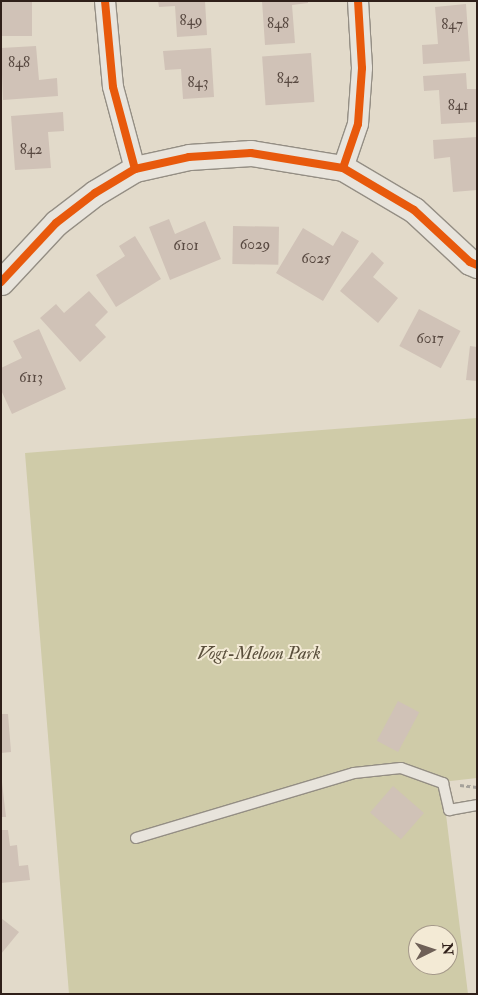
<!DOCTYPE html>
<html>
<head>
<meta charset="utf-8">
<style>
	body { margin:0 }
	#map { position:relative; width:478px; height:995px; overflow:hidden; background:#e2daca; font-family:"IM FELL Double Pica",serif }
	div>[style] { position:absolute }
	.green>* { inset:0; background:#cfcba8 }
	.building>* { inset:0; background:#d0c2b7; transform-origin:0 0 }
	.path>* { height:3px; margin-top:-1.5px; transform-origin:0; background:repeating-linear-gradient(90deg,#a6a29b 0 4px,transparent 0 6.5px) }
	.roads { filter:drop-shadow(1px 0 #948e84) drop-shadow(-1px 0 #948e84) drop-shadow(0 1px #948e84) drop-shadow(0 -1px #948e84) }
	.service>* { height:10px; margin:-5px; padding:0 5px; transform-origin:5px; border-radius:5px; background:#e8e4dc }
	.minor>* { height:20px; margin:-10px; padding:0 10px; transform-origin:10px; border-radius:10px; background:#e8e4dc }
	.tertiary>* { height:25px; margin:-12.5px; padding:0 12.5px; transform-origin:12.5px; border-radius:12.5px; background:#e8e4dc }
	.cycleway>* { height:8px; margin:-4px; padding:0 4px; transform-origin:4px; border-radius:4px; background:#e8590c }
	span { translate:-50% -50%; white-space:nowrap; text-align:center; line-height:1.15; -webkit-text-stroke:4px #f3ead5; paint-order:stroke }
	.number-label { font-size:15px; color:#594a42 }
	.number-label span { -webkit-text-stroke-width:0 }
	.park-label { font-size:18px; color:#5a4f3c; font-style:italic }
	.frame { position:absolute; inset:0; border:2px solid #2f1f19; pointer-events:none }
	.north { position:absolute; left:408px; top:925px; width:50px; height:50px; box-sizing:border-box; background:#f3ead5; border:1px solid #a5998a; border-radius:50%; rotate:86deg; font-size:14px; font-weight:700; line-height:20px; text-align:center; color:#2f1f19 }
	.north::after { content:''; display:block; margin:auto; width:18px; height:22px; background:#6e6057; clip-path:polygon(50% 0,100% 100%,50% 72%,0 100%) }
</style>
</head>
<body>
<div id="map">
	<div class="green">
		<i style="clip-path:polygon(evenodd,477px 418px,477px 778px,442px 782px,468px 994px,69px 994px,25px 453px,477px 418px,418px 935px,448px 935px,448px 965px,418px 965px,418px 935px)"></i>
	</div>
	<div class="building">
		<i style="left:1px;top:1px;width:31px;height:35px"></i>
		<i style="clip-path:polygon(158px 1px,205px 1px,207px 35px,177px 37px,175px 6px,159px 7px)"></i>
		<i style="clip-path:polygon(262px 1px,308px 1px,308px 3px,292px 5px,295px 43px,265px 45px)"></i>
		<i style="clip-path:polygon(466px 4px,470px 61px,423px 64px,422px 45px,438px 44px,435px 7px)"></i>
		<i style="clip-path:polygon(36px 46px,39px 80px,57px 78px,58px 96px,3px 100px,1px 48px)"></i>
		<i style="clip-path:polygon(211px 48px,214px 97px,183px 99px,181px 69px,165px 70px,163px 51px)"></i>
		<i style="left:311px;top:53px;width:49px;height:49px;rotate:86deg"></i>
		<i style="clip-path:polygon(466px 73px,467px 89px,477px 89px,477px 122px,441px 124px,439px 90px,424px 91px,423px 76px)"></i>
		<i style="clip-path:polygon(63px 112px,64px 131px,48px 132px,51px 168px,15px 170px,11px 116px)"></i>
		<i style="clip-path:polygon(477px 137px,477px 190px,453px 192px,450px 157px,434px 159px,433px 140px)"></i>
		<i style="clip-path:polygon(169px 219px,175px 234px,205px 221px,221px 259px,170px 280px,149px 227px)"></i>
		<i style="left:233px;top:226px;width:46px;height:38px;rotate:1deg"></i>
		<i style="clip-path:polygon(303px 228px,333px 246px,342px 231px,359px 241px,323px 301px,276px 273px)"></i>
		<i style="clip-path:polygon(135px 236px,161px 279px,116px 307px,96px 275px,125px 256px,119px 246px)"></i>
		<i style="clip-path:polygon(372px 252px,384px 263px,373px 277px,398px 298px,378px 323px,340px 291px)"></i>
		<i style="clip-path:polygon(89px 291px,108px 312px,95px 325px,106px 337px,80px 362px,40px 318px,56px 304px,64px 313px)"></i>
		<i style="left:419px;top:309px;width:47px;height:42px;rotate:28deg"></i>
		<i style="clip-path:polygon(39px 329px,66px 389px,12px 414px,1px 390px,1px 368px,22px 358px,13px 341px)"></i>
		<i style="clip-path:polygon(470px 346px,477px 347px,477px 381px,466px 380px)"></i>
		<i style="left:398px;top:701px;width:24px;height:45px;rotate:28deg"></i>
		<i style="clip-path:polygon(1px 714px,8px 714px,11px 752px,1px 753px)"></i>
		<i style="clip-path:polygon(1px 774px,6px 817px,1px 817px)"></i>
		<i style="left:393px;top:786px;width:41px;height:35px;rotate:41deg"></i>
		<i style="clip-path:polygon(1px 830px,8px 830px,10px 846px,17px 845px,19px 866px,28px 865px,30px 880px,1px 883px)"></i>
		<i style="clip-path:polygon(1px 918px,19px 932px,1px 954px)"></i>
	</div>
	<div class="path">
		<i style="left:460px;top:785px;width:17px;rotate:7deg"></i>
	</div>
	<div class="roads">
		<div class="service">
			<i style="left:136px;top:838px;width:227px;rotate:-16.6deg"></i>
			<i style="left:354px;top:773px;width:47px;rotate:-6.1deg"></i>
			<i style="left:401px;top:768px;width:45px;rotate:19.7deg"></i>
			<i style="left:443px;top:783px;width:28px;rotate:77deg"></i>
			<i style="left:449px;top:810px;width:28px;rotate:-10deg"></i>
		</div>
		<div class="minor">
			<i style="left:105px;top:1px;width:86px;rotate:84.7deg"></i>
			<i style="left:113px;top:87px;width:85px;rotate:75deg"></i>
			<i style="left:343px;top:168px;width:46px;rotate:-71.2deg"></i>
			<i style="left:358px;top:124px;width:56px;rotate:-85.9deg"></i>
			<i style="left:362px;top:68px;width:67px;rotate:-93.4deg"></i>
		</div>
		<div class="tertiary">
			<i style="left:1px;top:282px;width:81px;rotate:-47deg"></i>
			<i style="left:56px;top:223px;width:49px;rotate:-37.6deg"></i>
			<i style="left:95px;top:193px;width:47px;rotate:-31deg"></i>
			<i style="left:135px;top:169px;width:55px;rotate:-12.5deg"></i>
			<i style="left:189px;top:157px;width:62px;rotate:-3.7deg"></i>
			<i style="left:251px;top:153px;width:93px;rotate:9.3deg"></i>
			<i style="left:343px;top:168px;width:82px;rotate:30.6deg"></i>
			<i style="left:414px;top:210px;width:76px;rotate:42.9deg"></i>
			<i style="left:470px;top:262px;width:8px;rotate:23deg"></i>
		</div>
	</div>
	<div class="cycleway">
		<i style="left:105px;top:1px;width:86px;rotate:84.7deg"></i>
		<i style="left:113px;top:87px;width:85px;rotate:75deg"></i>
		<i style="left:343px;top:168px;width:46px;rotate:-71.2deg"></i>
		<i style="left:358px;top:124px;width:56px;rotate:-85.9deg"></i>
		<i style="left:362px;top:68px;width:67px;rotate:-93.4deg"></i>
		<i style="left:1px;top:282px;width:81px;rotate:-47deg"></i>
		<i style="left:56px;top:223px;width:49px;rotate:-37.6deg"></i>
		<i style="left:95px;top:193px;width:47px;rotate:-31deg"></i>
		<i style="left:135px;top:169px;width:55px;rotate:-12.5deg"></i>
		<i style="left:189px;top:157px;width:62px;rotate:-3.7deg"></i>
		<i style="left:251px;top:153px;width:93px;rotate:9.3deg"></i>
		<i style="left:343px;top:168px;width:82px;rotate:30.6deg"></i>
		<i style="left:414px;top:210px;width:76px;rotate:42.9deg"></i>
		<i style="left:470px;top:262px;width:8px;rotate:23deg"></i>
	</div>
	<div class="number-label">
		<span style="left:191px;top:21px">849</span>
		<span style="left:278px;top:24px">848</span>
		<span style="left:452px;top:25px">847</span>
		<span style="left:19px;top:63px">848</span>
		<span style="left:288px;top:79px">842</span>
		<span style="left:198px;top:83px">843</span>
		<span style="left:458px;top:106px">841</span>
		<span style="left:31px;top:150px">842</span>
		<span style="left:255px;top:245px">6029</span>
		<span style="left:186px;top:246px">6101</span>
		<span style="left:316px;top:259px">6025</span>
		<span style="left:430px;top:339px">6017</span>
		<span style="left:31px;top:378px">6113</span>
	</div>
	<div class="park-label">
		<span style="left:259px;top:654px">Vogt-Meloon Park</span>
	</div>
	<div class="frame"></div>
	<div class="north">N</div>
</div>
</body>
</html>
